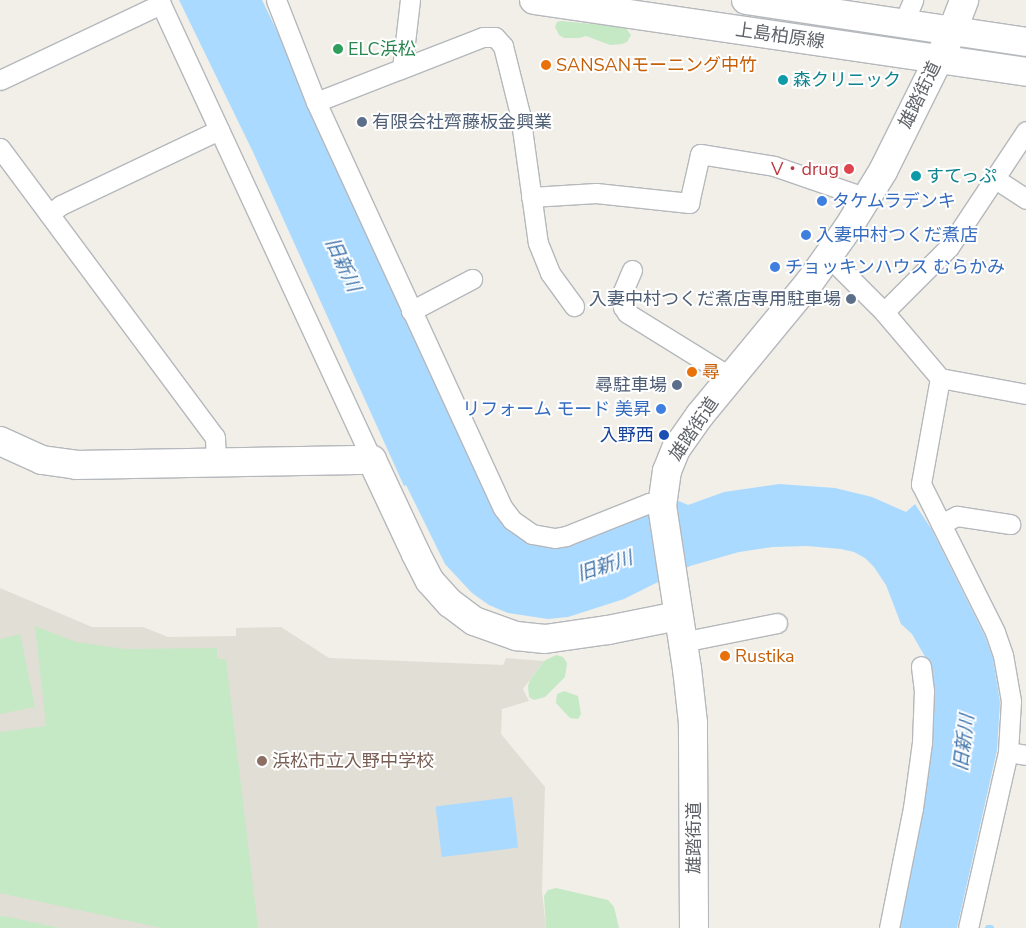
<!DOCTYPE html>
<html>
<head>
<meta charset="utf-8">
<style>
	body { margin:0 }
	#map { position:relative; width:1026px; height:928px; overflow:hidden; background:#f1efe8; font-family:"Nunito Sans","Noto Sans JP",sans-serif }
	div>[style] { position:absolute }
	.education>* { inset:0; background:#e1ded6 }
	.green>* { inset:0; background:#c5e8c5 }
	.water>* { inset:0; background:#aadaff; transform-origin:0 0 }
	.stream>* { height:6px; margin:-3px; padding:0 3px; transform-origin:3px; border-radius:3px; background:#aadaff }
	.roads { filter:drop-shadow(1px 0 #b5b8bc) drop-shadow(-1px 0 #b5b8bc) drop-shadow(0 1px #b5b8bc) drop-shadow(0 -1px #b5b8bc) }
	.street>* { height:19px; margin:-9.5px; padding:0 9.5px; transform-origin:9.5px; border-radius:9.5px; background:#fff }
	.secondary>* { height:28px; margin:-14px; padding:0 14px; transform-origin:14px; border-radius:14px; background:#fff }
	.dots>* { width:14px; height:14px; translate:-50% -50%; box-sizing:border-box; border:2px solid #fff; border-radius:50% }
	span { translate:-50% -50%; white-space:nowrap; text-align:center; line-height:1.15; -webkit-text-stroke:4px #fff; paint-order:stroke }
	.street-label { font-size:18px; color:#5f6368 }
	.leisure-label { font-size:18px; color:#27864d }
	.left { translate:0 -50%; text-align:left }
	.food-label { font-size:18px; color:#c56008 }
	.culture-label { font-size:18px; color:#0d838f }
	.service-label { font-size:18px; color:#4e5e75 }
	.right { translate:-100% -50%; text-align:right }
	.health-label { font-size:18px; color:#be3a42 }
	.shop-label { font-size:18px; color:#366cbe }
	.transit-label { font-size:18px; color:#164399 }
	.education-label { font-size:18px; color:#785e54 }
	.water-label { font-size:19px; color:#4174aa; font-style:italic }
</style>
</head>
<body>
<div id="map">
	<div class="education">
		<i style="clip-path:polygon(0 588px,92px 627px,143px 627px,168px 637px,236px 636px,236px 628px,281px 627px,329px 658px,503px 665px,506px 658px,544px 661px,523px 689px,529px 701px,502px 709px,501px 734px,545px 787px,542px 891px,546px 928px,60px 928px,0 916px)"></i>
	</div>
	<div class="green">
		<i style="clip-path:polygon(561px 21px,625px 27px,631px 35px,627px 42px,622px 44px,610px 45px,586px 36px,579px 38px,564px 38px,559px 35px,555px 27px,557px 22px)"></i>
		<i style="clip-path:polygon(35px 626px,76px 642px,125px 649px,217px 648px,217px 659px,226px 659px,258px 928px,162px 928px,0 893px,0 732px,46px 726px)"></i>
		<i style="clip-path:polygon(20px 634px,35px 707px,0 714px,0 639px)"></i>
		<i style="clip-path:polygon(556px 655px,563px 657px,567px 663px,565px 677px,545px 697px,534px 700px,529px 697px,528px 686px,530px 680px,544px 661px)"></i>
		<i style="clip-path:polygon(564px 691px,578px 696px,581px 714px,578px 719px,570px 718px,556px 703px,557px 694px)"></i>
		<i style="clip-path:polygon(556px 888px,608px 900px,614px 907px,619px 928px,546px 928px,544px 896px,548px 890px)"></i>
		<i style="clip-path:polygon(0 916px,9px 917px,60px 928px,0 928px)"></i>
	</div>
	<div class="water">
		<i style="clip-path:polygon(179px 0,262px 0,519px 533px,614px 527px,679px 501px,688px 505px,724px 492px,779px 484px,835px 488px,872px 497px,906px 512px,915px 504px,932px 530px,985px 636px,993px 658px,1000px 702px,997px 750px,957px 928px,898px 928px,931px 758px,934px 724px,932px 689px,927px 660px,912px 634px,901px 624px,886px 585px,874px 567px,865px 558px,854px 552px,841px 549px,807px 546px,773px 547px,739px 552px,690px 566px,624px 599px,568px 617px,548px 619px,508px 613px,489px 605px,472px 593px,445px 564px,406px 485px,404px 486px,253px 152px)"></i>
		<i style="left:512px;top:797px;width:51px;height:77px;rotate:83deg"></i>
	</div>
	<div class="stream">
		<i style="left:988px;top:928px;width:3px"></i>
	</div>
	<div class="roads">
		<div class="street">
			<i style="left:159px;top:0;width:507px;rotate:65.15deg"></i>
			<i style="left:276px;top:0;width:110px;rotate:68.6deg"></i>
			<i style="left:316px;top:102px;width:447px;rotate:65.3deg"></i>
			<i style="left:503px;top:508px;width:15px;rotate:53deg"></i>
			<i style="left:512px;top:520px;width:24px;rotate:35deg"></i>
			<i style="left:532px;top:534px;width:23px;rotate:10deg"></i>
			<i style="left:555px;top:538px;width:11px;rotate:-10deg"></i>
			<i style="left:566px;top:536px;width:89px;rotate:-21.7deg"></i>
			<i style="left:649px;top:503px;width:13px"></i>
			<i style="left:903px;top:24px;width:26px;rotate:-67deg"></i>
			<i style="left:402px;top:68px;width:68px;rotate:-83.3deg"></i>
			<i style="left:0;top:80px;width:178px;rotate:-25.3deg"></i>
			<i style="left:316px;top:102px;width:179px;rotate:-21.3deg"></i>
			<i style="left:483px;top:37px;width:12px"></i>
			<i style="left:495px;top:37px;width:12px;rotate:48deg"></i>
			<i style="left:503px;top:46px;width:70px;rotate:76deg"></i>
			<i style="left:520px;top:114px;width:130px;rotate:82.1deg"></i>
			<i style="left:538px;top:243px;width:32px;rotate:68deg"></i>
			<i style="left:550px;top:273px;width:41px;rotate:54deg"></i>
			<i style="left:0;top:148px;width:360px;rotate:53.4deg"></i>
			<i style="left:215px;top:437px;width:26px;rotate:88deg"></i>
			<i style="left:994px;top:178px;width:38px;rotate:33deg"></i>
			<i style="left:531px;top:197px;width:65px;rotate:-3.5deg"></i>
			<i style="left:596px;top:193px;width:94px;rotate:6.1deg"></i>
			<i style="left:689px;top:203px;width:50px;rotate:-77.3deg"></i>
			<i style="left:700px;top:154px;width:75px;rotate:9.2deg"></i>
			<i style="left:774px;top:166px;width:98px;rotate:19deg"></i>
			<i style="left:49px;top:214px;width:15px;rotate:-37deg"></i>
			<i style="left:61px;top:205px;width:175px;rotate:-25.4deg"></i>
			<i style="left:829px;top:257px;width:78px;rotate:45deg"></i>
			<i style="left:884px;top:312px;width:87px;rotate:49.7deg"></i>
			<i style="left:940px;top:378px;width:87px;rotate:10.5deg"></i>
			<i style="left:632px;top:270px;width:25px;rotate:113deg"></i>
			<i style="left:622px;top:293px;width:14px;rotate:86deg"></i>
			<i style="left:623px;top:307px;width:7px;rotate:56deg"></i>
			<i style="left:627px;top:313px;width:108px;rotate:31.8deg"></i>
			<i style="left:719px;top:370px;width:14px;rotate:39deg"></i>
			<i style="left:411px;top:311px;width:69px;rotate:-27.7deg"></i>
			<i style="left:884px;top:312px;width:92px;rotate:-45deg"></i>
			<i style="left:949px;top:247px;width:139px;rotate:-56.4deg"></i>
			<i style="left:940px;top:378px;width:108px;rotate:100.2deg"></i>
			<i style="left:921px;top:484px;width:165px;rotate:63.4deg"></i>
			<i style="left:995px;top:632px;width:24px;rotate:71deg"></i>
			<i style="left:1003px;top:655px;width:47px;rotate:80.1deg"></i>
			<i style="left:1011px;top:701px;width:51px;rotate:93.4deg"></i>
			<i style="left:1008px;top:752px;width:180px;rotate:102.8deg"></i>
			<i style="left:941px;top:524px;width:18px;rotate:-27deg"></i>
			<i style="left:957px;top:516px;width:54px;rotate:8.6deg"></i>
			<i style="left:682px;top:642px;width:97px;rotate:-11.3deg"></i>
			<i style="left:1008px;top:752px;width:18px;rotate:9deg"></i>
			<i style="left:889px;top:928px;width:122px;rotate:-78.7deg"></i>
			<i style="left:913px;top:808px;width:67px;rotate:-82.2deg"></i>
			<i style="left:922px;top:742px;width:51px;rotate:-87.8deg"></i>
			<i style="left:924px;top:691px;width:25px;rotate:-97deg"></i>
		</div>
		<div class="secondary">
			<i style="left:534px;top:0;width:497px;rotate:8.3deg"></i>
			<i style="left:746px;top:0;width:283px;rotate:8.5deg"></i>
			<i style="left:0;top:441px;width:46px;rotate:24.3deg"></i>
			<i style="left:42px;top:460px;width:34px;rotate:8deg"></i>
			<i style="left:76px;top:465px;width:296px;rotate:-1deg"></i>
			<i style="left:372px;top:460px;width:104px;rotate:64.9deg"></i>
			<i style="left:416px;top:554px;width:30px;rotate:63deg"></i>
			<i style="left:430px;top:581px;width:30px;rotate:48deg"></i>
			<i style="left:450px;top:603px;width:30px;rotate:37deg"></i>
			<i style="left:474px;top:621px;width:45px;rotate:19.7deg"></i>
			<i style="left:516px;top:636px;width:29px;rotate:6deg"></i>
			<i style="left:545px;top:639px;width:64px;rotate:-8.1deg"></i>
			<i style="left:608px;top:630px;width:71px;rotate:-11.3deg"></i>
			<i style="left:694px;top:928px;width:205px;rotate:-90.3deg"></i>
			<i style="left:693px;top:723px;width:54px;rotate:-96.3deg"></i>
			<i style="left:687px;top:669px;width:165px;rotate:-98.7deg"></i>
			<i style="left:662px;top:506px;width:35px;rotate:-82deg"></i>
			<i style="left:667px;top:471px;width:24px;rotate:-68deg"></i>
			<i style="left:676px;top:449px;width:42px;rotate:-54.8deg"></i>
			<i style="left:700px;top:415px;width:171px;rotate:-50.5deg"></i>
			<i style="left:809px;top:283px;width:67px;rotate:-54.7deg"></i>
			<i style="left:848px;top:228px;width:67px;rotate:-58.4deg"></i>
			<i style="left:883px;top:171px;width:155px;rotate:-63.6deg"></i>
			<i style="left:952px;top:32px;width:34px;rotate:-69deg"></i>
		</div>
	</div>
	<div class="dots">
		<i style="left:338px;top:49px;background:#2e9e5b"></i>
		<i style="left:546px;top:65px;background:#e8710a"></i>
		<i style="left:783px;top:80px;background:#0f9aa8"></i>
		<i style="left:362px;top:122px;background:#5c6f8a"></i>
		<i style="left:849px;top:169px;background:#e0444e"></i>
		<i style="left:916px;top:176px;background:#0f9aa8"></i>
		<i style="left:822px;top:201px;background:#3f7fe0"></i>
		<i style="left:806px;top:235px;background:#3f7fe0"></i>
		<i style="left:775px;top:267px;background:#3f7fe0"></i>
		<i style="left:851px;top:299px;background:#5c6f8a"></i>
		<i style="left:692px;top:372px;background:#e8710a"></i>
		<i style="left:677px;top:385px;background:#5c6f8a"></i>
		<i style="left:661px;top:409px;background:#3f7fe0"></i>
		<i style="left:664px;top:435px;background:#1a4fb4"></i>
		<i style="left:725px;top:656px;background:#e8710a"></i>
		<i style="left:262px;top:761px;background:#8d6e63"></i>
	</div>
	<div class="street-label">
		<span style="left:780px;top:36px;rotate:8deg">上島柏原線</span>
		<span style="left:920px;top:95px;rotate:-64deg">雄踏街道</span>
		<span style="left:694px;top:429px;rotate:-56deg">雄踏街道</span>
		<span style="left:694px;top:838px;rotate:-90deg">雄踏街道</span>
	</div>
	<div class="leisure-label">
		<span class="left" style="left:348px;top:49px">ELC浜松</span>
	</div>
	<div class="food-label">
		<span class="left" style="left:556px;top:65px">SANSANモーニング中竹</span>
		<span class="left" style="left:702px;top:372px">尋</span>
		<span class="left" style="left:735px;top:656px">Rustika</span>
	</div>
	<div class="culture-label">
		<span class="left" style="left:793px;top:80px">森クリニック</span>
		<span class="left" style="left:926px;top:176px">すてっぷ</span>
	</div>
	<div class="service-label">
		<span class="left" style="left:372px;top:122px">有限会社齊藤板金興業</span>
		<span class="right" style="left:841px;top:299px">入妻中村つくだ煮店専用駐車場</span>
		<span class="right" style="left:667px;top:385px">尋駐車場</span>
	</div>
	<div class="health-label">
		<span class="right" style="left:839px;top:169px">V・drug</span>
	</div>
	<div class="shop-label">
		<span class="left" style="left:832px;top:201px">タケムラデンキ</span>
		<span class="left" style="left:816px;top:235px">入妻中村つくだ煮店</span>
		<span class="left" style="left:785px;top:267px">チョッキンハウス むらかみ</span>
		<span class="right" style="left:651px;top:409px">リフォーム モード 美昇</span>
	</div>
	<div class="transit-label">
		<span class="right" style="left:654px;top:435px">入野西</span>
	</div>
	<div class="education-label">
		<span class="left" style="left:272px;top:761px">浜松市立入野中学校</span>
	</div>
	<div class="water-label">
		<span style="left:342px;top:265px;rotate:65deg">旧新川</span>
		<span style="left:605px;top:567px;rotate:-18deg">旧新川</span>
		<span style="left:965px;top:743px;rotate:-83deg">旧新川</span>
	</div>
</div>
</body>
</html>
